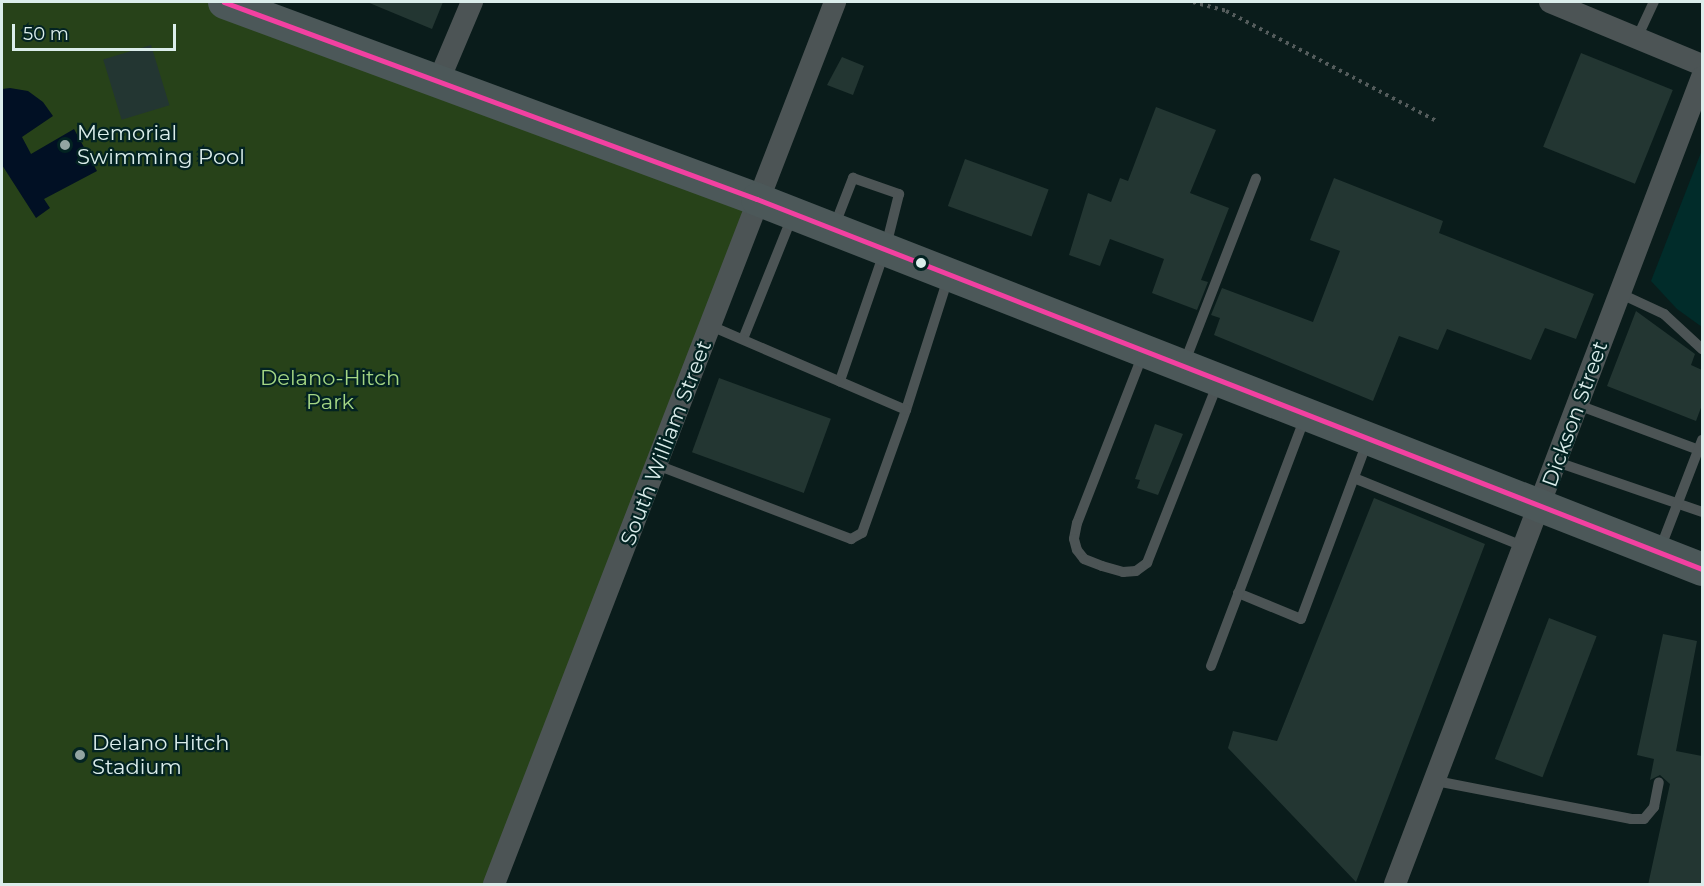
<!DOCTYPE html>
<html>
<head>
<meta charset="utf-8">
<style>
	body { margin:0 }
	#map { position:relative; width:1704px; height:886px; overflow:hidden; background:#0a1c1b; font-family:Montserrat,sans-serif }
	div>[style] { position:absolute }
	.built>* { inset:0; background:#012c2a }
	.green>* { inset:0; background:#274219 }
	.water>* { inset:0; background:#011024 }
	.building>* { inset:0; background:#233632; transform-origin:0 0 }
	.path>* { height:4px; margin-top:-2px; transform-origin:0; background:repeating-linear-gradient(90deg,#545c5c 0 3px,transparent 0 7.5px) }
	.service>* { height:10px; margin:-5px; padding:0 5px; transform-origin:5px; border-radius:5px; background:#4c5455 }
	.minor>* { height:22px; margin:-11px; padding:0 11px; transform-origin:11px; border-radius:11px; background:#4c5455 }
	.trunk>* { height:33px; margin:-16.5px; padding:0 16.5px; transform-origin:16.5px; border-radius:16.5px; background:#4c5859 }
	.bus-1>* { height:4.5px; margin:-2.25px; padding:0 2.25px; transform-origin:2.25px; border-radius:2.25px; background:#f240a1 }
	.dots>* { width:16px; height:16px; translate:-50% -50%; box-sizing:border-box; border:3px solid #032322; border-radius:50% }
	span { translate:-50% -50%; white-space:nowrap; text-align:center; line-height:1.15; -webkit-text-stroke:4.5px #032322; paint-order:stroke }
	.poi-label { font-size:21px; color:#dbedeb }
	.left { translate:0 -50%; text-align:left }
	.park-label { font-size:21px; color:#a4d684 }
	.street-label { font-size:21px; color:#dbedeb }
	.frame { position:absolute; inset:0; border:3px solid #dbedeb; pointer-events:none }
	.scale { position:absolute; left:12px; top:24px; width:164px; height:27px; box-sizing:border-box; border:3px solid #dbedeb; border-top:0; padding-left:8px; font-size:18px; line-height:21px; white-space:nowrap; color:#dbedeb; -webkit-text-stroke:4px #032322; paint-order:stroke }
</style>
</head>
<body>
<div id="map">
	<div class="built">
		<i style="clip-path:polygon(1702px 150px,1702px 327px,1677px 309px,1651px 281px)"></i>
	</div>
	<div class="green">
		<i style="clip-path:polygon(2px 2px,232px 2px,757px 199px,493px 884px,2px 884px)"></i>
	</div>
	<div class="water">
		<i style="clip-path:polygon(10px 88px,28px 91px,43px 102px,53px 116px,22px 137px,31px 154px,74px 129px,97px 171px,44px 199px,50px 208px,36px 218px,2px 165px,2px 89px)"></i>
	</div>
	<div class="building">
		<i style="clip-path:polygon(367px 2px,443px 2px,432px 29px)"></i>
		<i style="left:151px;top:45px;width:63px;height:50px;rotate:73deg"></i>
		<i style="left:1581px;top:53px;width:99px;height:101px;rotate:22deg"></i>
		<i style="clip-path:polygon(842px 57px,864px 66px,853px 95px,827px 85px)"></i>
		<i style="clip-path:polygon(1156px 107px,1216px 130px,1190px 193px,1229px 208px,1201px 280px,1208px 282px,1197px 310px,1152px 293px,1164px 259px,1110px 239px,1100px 266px,1069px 255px,1088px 193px,1111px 202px,1120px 178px,1128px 181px)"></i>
		<i style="left:965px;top:159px;width:89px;height:50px;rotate:20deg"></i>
		<i style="clip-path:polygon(1334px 178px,1443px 221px,1439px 233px,1594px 294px,1576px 339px,1545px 328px,1531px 360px,1447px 329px,1438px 350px,1399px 336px,1373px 401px,1214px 335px,1220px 318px,1211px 315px,1222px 288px,1313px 322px,1340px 251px,1310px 240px)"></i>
		<i style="clip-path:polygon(1636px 311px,1695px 354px,1691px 365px,1702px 370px,1702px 405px,1696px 421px,1607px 386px)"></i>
		<i style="left:719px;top:378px;width:119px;height:79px;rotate:20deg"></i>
		<i style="clip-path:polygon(1155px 424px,1183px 434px,1158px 495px,1137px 488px,1140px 480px,1135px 479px)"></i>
		<i style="clip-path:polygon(1374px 498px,1485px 544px,1356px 882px,1228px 748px,1233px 731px,1277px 741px)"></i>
		<i style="left:1549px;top:618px;width:51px;height:151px;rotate:21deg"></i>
		<i style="clip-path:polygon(1663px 634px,1697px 641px,1676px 751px,1702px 756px,1702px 885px,1648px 885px,1670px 784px,1660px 775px,1650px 780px,1654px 759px,1637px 755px)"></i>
	</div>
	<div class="path">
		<i style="left:1193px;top:2px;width:34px;rotate:15deg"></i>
		<i style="left:1226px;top:11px;width:237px;rotate:27.6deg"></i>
	</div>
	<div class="service">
		<i style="left:1637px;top:38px;width:40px;rotate:-65deg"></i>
		<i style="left:834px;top:227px;width:53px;rotate:-68.8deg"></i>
		<i style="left:853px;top:178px;width:49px;rotate:19.2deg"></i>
		<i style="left:899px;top:194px;width:58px;rotate:104deg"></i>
		<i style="left:885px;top:250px;width:139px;rotate:109deg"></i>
		<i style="left:1619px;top:293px;width:50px;rotate:25deg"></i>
		<i style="left:1664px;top:314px;width:52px;rotate:42.6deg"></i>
		<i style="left:743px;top:339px;width:131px;rotate:-68.1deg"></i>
		<i style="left:1143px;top:354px;width:181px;rotate:111.3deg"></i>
		<i style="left:1077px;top:523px;width:16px;rotate:101deg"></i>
		<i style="left:1074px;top:539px;width:11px;rotate:75deg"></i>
		<i style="left:1077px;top:550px;width:11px;rotate:52deg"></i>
		<i style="left:1084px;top:559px;width:19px;rotate:21deg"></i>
		<i style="left:1102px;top:566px;width:22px;rotate:16deg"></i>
		<i style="left:1123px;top:572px;width:13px;rotate:-4deg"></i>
		<i style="left:1136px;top:571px;width:14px;rotate:-36deg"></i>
		<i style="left:1147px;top:563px;width:193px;rotate:-68.5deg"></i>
		<i style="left:1184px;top:364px;width:199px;rotate:-68.8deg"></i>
		<i style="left:1578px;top:405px;width:129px;rotate:20.4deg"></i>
		<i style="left:906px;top:410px;width:139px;rotate:-72.3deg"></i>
		<i style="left:1557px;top:462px;width:153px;rotate:19deg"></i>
		<i style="left:657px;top:465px;width:208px;rotate:20.9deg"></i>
		<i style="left:851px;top:539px;width:13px;rotate:-29deg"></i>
		<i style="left:862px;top:533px;width:131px;rotate:-70.3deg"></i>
		<i style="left:906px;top:410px;width:212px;rotate:-156.7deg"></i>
		<i style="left:1354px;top:478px;width:184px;rotate:22deg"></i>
		<i style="left:1660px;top:549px;width:117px;rotate:-68.9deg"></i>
		<i style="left:1238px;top:593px;width:68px;rotate:22.4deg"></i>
		<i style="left:1301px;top:619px;width:191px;rotate:-69.5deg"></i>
		<i style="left:1211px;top:666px;width:266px;rotate:-69.3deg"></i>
		<i style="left:1436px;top:781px;width:199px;rotate:11deg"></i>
		<i style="left:1631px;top:819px;width:13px"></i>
		<i style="left:1644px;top:819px;width:16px;rotate:-50deg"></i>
		<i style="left:1654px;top:807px;width:25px;rotate:-79deg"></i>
	</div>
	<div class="minor">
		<i style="left:1550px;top:2px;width:165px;rotate:22.5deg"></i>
		<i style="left:439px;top:80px;width:85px;rotate:-67.1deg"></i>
		<i style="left:494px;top:884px;width:946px;rotate:-68.86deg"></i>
		<i style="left:1395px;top:884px;width:863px;rotate:-69.17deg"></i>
	</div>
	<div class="trunk">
		<i style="left:224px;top:2px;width:568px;rotate:20.28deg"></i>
		<i style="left:757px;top:199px;width:1015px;rotate:21.38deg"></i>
	</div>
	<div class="bus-1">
		<i style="left:224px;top:2px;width:568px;rotate:20.28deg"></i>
		<i style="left:757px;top:199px;width:1015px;rotate:21.38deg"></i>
	</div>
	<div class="dots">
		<i style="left:65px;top:145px;background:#92a4a2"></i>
		<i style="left:921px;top:263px;background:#dbedeb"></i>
		<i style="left:80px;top:755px;background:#92a4a2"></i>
	</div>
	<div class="poi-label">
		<span class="left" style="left:77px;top:145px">Memorial<br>Swimming Pool</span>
		<span class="left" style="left:92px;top:755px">Delano Hitch<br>Stadium</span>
	</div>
	<div class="park-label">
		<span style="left:330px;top:390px">Delano-Hitch<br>Park</span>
	</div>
	<div class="street-label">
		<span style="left:1575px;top:414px;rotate:-70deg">Dickson Street</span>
		<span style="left:666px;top:443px;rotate:-69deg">South William Street</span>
	</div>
	<div class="frame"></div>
	<div class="scale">50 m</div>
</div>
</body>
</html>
